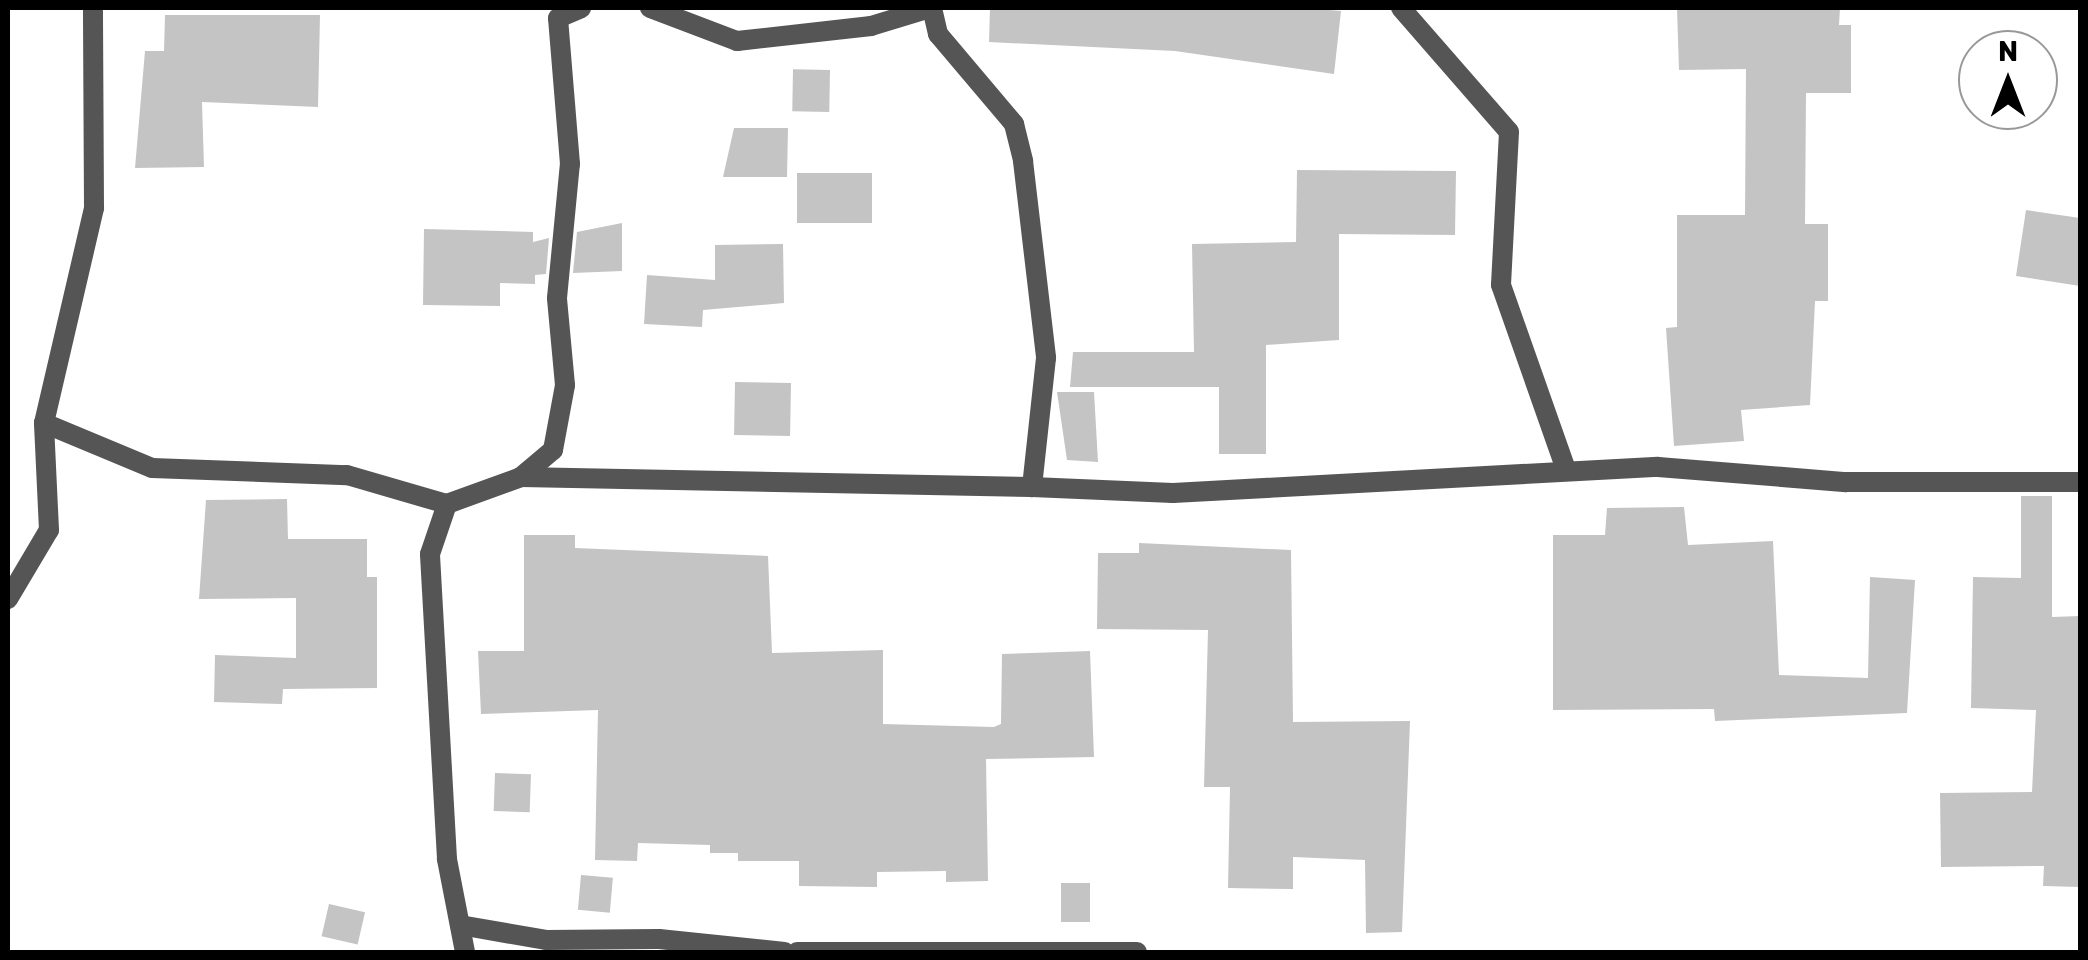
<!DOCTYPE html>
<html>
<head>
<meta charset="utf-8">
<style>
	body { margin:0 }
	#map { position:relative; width:2088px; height:960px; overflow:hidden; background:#fff; font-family:Rubik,sans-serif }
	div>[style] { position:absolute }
	.building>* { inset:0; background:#c4c4c4; transform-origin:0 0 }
	.minor>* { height:20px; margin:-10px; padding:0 10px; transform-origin:10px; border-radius:10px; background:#555 }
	span { translate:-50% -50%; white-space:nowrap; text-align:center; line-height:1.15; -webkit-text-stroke:8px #fff; paint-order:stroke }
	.frame { position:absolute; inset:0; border:10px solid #000; pointer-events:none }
	.north { position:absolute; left:1958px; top:30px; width:100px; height:100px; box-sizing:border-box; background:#fff; border:2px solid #999; border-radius:50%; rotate:0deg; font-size:28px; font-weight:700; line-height:40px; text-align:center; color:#000 }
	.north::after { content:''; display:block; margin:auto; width:35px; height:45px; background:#000; clip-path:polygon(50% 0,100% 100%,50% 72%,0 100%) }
</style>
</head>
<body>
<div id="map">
	<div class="building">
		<i style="clip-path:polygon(990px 8px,1307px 8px,1341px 11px,1334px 74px,1175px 51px,989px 42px)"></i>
		<i style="clip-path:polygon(1677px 8px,1840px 8px,1839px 25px,1851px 25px,1851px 93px,1806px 93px,1805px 224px,1828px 224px,1828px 301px,1815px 301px,1810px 405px,1741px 410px,1744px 441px,1674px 446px,1666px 328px,1677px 327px,1677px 215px,1745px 215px,1746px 69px,1679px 70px)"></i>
		<i style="clip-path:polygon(165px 15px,320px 15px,318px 107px,202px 102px,204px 167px,135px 168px,145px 51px,164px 51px)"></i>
		<i style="left:830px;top:70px;width:42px;height:37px;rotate:91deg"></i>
		<i style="clip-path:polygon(734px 128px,788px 128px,787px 177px,723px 177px)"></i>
		<i style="clip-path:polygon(1297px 170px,1456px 171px,1455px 235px,1339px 234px,1339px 340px,1266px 345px,1266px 454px,1219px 454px,1219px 387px,1070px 387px,1073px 352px,1194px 352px,1192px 244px,1296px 242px)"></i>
		<i style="left:797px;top:173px;width:75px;height:50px"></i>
		<i style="clip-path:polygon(2026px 210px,2080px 218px,2080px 286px,2016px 276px)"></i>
		<i style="clip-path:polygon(622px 223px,622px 271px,573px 273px,577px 232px)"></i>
		<i style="clip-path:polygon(424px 229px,533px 232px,533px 242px,549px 238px,546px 274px,535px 275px,535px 284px,500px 283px,500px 306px,423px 305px)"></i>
		<i style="clip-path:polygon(783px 244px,784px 303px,703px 310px,702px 327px,644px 324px,647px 275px,715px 280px,715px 245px)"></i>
		<i style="left:735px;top:382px;width:56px;height:53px;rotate:1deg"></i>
		<i style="clip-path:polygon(1057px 392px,1094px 392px,1098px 462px,1067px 460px)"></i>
		<i style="clip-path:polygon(2021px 496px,2052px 496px,2052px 617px,2080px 616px,2080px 887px,2043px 886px,2044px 866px,1941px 867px,1940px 793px,2032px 792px,2036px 710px,1971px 708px,1973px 577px,2021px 578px)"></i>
		<i style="clip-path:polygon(287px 499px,288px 539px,367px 539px,367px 577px,377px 577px,377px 688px,283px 689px,282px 704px,214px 702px,215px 655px,296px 658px,296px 598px,199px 599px,206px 500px)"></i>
		<i style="clip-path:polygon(1684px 507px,1688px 545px,1773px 541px,1779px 675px,1868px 678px,1870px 577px,1915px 580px,1907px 713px,1715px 721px,1714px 709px,1553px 710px,1553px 535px,1605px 535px,1607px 508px)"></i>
		<i style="clip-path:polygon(524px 535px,575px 535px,575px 548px,768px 556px,772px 653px,883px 650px,883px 724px,994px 727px,1001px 724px,1002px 654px,1090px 651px,1094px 757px,986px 759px,988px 881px,946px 882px,946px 871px,877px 872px,877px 887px,799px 886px,799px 861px,738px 861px,738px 853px,710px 853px,710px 845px,638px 843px,637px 861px,595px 860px,598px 710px,481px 714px,478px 651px,524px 651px)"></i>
		<i style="clip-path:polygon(1139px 543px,1291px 550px,1293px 722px,1410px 721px,1402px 932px,1366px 933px,1365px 860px,1293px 857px,1293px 889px,1228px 888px,1230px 787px,1204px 787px,1208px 630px,1097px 629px,1098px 553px,1139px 553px)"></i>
		<i style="left:495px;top:773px;width:36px;height:38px;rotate:2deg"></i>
		<i style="left:581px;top:875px;width:32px;height:35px;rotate:5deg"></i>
		<i style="left:1061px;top:883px;width:29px;height:39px"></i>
		<i style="left:329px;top:904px;width:37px;height:33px;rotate:13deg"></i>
	</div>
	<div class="minor">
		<i style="left:650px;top:8px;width:93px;rotate:20.8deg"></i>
		<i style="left:737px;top:41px;width:135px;rotate:-6.4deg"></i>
		<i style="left:871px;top:26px;width:62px;rotate:-17deg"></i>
		<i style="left:932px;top:8px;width:27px;rotate:77deg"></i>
		<i style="left:938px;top:34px;width:118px;rotate:49.8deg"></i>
		<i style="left:1014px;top:124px;width:38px;rotate:76deg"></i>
		<i style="left:1023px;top:161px;width:198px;rotate:83.3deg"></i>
		<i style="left:1046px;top:358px;width:130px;rotate:96.2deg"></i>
		<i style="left:1032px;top:487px;width:141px;rotate:2.4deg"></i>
		<i style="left:1173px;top:493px;width:486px;rotate:-3.1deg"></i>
		<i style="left:1658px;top:467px;width:189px;rotate:4.6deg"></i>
		<i style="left:1846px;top:482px;width:234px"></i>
		<i style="left:1401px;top:8px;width:164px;rotate:48.9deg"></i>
		<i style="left:1509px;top:132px;width:153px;rotate:93deg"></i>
		<i style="left:1501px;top:285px;width:196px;rotate:70.6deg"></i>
		<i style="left:44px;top:423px;width:117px;rotate:22.6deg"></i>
		<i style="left:152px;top:468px;width:195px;rotate:2.1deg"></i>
		<i style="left:347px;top:475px;width:104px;rotate:16.2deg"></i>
		<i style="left:521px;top:477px;width:511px;rotate:1.12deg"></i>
		<i style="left:8px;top:599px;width:80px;rotate:-59.3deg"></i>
		<i style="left:49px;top:530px;width:107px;rotate:-92.7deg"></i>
		<i style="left:44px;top:423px;width:221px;rotate:-76.9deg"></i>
		<i style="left:94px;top:208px;width:200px;rotate:-90.3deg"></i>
		<i style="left:460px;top:925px;width:87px;rotate:9.9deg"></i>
		<i style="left:546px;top:940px;width:113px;rotate:-0.5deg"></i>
		<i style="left:659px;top:939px;width:126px;rotate:5.9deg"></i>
		<i style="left:465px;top:952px;width:95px;rotate:-101deg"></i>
		<i style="left:447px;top:859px;width:305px;rotate:-93.2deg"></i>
		<i style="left:430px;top:554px;width:53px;rotate:-71.2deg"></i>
		<i style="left:447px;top:504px;width:79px;rotate:-20deg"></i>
		<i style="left:521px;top:477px;width:42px;rotate:-40.2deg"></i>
		<i style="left:553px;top:450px;width:66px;rotate:-79.5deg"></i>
		<i style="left:565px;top:385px;width:87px;rotate:-95.3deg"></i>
		<i style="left:557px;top:298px;width:135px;rotate:-84.5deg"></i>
		<i style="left:570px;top:164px;width:146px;rotate:-94.7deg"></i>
		<i style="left:558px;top:18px;width:25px;rotate:-23deg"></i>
		<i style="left:797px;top:952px;width:340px"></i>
	</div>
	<div class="frame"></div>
	<div class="north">N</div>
</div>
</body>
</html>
